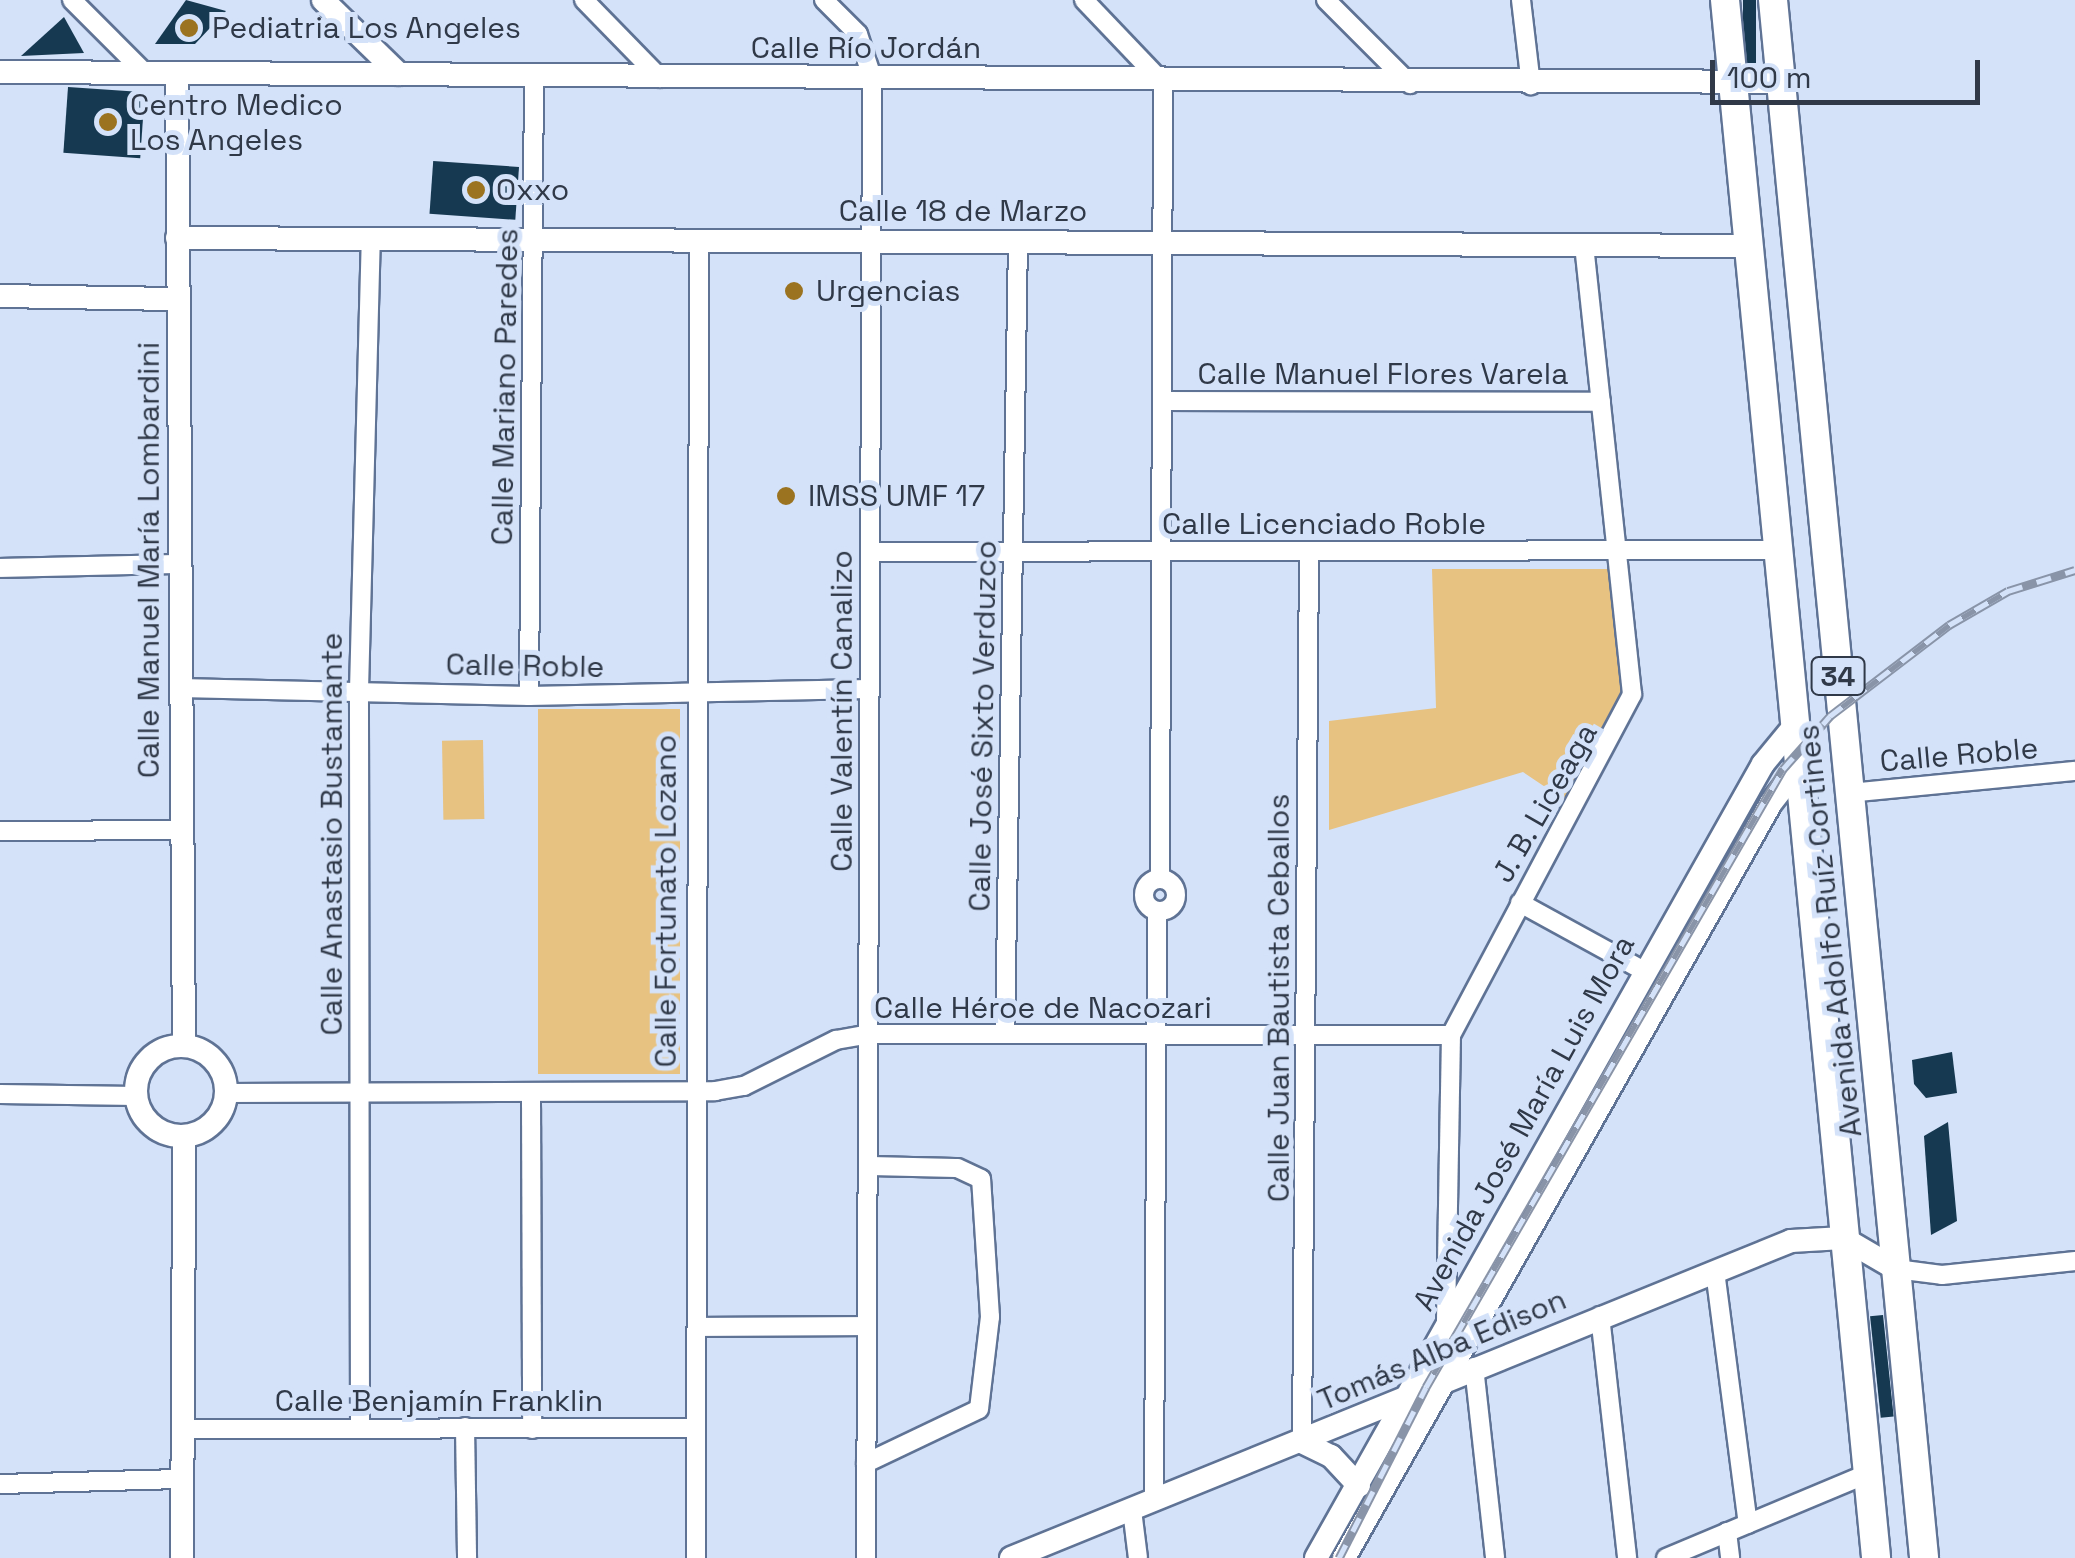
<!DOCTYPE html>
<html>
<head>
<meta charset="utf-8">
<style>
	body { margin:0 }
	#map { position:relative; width:2075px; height:1558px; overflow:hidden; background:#d4e2f9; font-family:"Space Grotesk",sans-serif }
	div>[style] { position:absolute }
	.green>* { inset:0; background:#e7c281; transform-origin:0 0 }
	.building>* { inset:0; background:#163951; transform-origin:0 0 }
	.roads { filter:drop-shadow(2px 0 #5f7395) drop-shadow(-2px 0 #5f7395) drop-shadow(0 2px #5f7395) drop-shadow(0 -2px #5f7395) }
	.minor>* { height:18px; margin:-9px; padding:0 9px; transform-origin:9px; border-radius:9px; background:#fff }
	.minor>.ring { margin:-9px; padding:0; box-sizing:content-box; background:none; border:18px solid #fff; border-radius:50% }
	.tertiary>* { height:22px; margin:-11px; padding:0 11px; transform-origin:11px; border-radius:11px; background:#fff }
	.tertiary>.ring { margin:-11px; padding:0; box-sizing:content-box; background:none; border:22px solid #fff; border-radius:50% }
	.primary>* { height:28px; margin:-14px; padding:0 14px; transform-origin:14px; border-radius:14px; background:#fff }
	.rail>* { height:9px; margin-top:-4.5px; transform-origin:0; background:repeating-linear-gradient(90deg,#d4e2f9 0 15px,#8994a8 0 30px); box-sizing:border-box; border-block:2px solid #8994a8 }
	.dots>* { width:28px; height:28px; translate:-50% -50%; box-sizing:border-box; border:5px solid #d4e2f9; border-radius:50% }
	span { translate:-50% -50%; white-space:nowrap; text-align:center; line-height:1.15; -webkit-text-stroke:10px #d4e2f9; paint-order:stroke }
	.shield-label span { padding:2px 8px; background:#d4e2f9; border:2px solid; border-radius:8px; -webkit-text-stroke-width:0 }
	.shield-label { font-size:28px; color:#303948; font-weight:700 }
	.poi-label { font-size:30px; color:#303948 }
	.left { translate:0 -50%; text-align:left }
	.street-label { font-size:30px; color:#303948 }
	.scale { position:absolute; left:1710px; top:60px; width:270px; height:45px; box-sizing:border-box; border:5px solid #303948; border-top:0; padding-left:12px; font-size:30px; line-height:35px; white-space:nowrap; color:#303948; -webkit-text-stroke:8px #d4e2f9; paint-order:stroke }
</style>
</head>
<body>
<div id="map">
	<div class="green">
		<i style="clip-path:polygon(1432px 569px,1609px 569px,1624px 701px,1566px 801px,1523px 772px,1329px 830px,1329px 721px,1436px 708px)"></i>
		<i style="left:538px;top:709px;width:142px;height:365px"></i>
		<i style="left:483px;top:740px;width:79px;height:41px;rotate:89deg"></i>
	</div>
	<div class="building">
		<i style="clip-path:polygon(186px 0,226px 11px,195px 44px,155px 44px)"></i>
		<i style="left:1743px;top:0;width:13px;height:63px"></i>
		<i style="clip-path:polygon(64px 17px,84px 53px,21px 56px)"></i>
		<i style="left:68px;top:87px;width:77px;height:66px;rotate:4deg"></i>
		<i style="left:519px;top:167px;width:53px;height:86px;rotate:94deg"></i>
		<i style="clip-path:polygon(1952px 1052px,1957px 1093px,1926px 1098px,1914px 1084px,1912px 1060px)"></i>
		<i style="clip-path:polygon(1948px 1122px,1957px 1221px,1931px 1235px,1924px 1136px)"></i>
		<i style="left:1883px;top:1315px;width:102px;height:13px;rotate:84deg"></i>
	</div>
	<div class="roads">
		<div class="minor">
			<i style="left:72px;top:0;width:105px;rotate:45deg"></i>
			<i style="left:584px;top:0;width:109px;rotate:45.7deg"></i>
			<i style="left:824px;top:0;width:48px;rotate:45deg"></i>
			<i style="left:858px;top:34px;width:45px;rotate:72deg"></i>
			<i style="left:872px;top:77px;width:1481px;rotate:90.23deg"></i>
			<i style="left:1084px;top:0;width:115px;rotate:46.4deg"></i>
			<i style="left:1163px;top:83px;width:795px;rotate:90.22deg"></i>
			<i style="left:1326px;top:0;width:119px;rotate:45deg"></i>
			<i style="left:1521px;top:0;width:86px;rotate:83.3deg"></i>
			<i style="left:1165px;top:401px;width:436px;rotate:0.1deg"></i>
			<i style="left:870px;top:552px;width:907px;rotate:-0.13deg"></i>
			<i style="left:0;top:568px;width:178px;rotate:-1.3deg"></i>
			<i style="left:180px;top:688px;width:349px;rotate:1.3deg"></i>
			<i style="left:529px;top:696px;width:340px;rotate:-1.2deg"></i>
			<i style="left:529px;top:696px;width:618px;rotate:-89.54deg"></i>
			<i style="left:1849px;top:793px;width:227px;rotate:-5.6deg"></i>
			<i style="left:0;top:831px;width:180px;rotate:-0.3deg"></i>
			<i class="ring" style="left:1144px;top:879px;width:14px;height:14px"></i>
			<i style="left:1520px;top:903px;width:141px;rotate:28.7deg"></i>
			<i style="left:1005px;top:1032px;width:791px;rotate:-89.06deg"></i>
			<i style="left:226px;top:1093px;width:489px;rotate:-0.2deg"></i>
			<i style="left:715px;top:1091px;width:29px;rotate:-10deg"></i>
			<i style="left:744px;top:1086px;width:103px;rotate:-26.6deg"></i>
			<i style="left:836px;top:1040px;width:34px;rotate:-10deg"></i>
			<i style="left:869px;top:1034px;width:582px;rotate:0.1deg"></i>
			<i style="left:0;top:1094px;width:136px;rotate:0.8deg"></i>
			<i style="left:531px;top:1097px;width:332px;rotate:89.8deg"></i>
			<i style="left:1896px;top:1269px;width:46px;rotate:7.4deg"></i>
			<i style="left:1942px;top:1275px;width:134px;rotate:-6deg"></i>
			<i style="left:1715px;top:1271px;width:255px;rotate:82.6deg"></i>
			<i style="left:1600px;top:1316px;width:244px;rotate:83.6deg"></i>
			<i style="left:698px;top:1327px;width:169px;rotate:-0.3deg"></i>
			<i style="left:1474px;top:1367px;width:192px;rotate:83.7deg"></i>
			<i style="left:1445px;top:1378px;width:343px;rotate:-89deg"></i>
			<i style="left:1451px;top:1035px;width:386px;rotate:-62deg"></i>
			<i style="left:1632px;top:694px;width:453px;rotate:-96.1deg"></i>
			<i style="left:465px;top:1427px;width:131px;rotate:89.1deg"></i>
			<i style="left:181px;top:1429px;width:515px;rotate:-0.11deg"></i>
			<i style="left:360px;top:1429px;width:739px;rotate:-90.08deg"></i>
			<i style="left:359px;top:690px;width:451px;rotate:-88.5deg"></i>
			<i style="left:1302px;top:1442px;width:887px;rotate:-89.55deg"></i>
			<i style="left:866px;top:1463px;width:125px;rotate:-25.5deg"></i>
			<i style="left:979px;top:1409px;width:93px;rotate:-83.2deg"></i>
			<i style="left:990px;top:1317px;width:138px;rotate:-93.7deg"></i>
			<i style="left:981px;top:1179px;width:26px;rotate:-155deg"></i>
			<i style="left:957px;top:1168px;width:88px;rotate:-178.7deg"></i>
			<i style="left:0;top:1484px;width:181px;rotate:-1.6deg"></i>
			<i style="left:1154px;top:1501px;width:590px;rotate:-89.71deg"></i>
			<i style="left:1132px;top:1510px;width:48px;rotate:82.9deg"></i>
			<i style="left:1727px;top:1532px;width:26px;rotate:83deg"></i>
			<i style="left:696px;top:1558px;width:1315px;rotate:-89.87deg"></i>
			<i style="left:1666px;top:1558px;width:218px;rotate:-22.7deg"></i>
		</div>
		<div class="tertiary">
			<i style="left:323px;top:0;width:106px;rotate:44.2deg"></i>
			<i style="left:0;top:72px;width:1781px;rotate:0.32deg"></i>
			<i style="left:177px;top:74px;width:971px;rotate:89.59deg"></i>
			<i style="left:177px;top:238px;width:1571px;rotate:0.29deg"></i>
			<i style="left:0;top:296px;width:177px;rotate:1deg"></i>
			<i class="ring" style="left:136px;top:1046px;width:68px;height:68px"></i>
			<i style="left:1302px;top:1442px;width:32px;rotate:26deg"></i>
			<i style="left:1331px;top:1456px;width:41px;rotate:47deg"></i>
			<i style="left:182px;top:1558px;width:422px;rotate:-89.7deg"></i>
			<i style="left:1011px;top:1558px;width:842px;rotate:-22.12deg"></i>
			<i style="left:1791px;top:1241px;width:52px;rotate:-3.3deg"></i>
			<i style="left:1843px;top:1238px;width:61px;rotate:30.3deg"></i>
			<i style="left:1316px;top:1558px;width:911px;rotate:-60.62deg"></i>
			<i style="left:1763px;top:764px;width:50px;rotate:-50.6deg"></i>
			<i style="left:1344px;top:1558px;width:867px;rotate:-60.51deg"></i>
			<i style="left:1771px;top:803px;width:46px;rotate:-52.1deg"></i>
		</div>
		<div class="primary">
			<i style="left:1725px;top:0;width:1565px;rotate:84.46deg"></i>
			<i style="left:1773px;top:0;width:1565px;rotate:84.46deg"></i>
		</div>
	</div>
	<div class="rail">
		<i style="left:1339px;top:1558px;width:192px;rotate:-63deg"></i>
		<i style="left:1426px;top:1387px;width:714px;rotate:-59.99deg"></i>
		<i style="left:1783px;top:769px;width:71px;rotate:-48.4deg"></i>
		<i style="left:1830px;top:716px;width:150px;rotate:-37.4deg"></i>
		<i style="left:1949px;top:625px;width:68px;rotate:-30deg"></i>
		<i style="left:2008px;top:591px;width:70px;rotate:-17.4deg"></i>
	</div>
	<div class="dots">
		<i style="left:189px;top:28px;background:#9b7320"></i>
		<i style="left:108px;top:122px;background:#9b7320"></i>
		<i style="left:476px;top:190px;background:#9b7320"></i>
		<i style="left:794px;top:291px;background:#9b7320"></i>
		<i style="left:786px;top:496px;background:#9b7320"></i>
	</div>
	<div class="shield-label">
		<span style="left:1838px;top:676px">34</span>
	</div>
	<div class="poi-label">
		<span class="left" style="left:212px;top:28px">Pediatria Los Angeles</span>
		<span class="left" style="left:130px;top:122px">Centro Medico<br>Los Angeles</span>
		<span class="left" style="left:496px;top:190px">Oxxo</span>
		<span class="left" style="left:816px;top:291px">Urgencias</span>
		<span class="left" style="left:808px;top:496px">IMSS UMF 17</span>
	</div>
	<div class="street-label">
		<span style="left:866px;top:48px">Calle Río Jordán</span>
		<span style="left:963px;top:211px">Calle 18 de Marzo</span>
		<span style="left:1383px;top:374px">Calle Manuel Flores Varela</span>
		<span style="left:505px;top:387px;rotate:-89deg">Calle Mariano Paredes</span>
		<span style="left:1324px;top:524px">Calle Licenciado Roble</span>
		<span style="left:149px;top:560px;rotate:-90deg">Calle Manuel María Lombardini</span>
		<span style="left:525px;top:666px;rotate:1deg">Calle Roble</span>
		<span style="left:842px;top:711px;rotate:-90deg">Calle Valentín Canalizo</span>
		<span style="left:983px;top:726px;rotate:-89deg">Calle José Sixto Verduzco</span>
		<span style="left:1959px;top:755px;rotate:-5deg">Calle Roble</span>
		<span style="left:1545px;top:803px;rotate:-60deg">J. B. Liceaga</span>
		<span style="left:332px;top:834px;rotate:-90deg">Calle Anastasio Bustamante</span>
		<span style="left:666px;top:901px;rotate:-90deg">Calle Fortunato Lozano</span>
		<span style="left:1830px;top:931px;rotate:-96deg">Avenida Adolfo Ruíz Cortines</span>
		<span style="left:1279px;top:998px;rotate:-90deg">Calle Juan Bautista Ceballos</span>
		<span style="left:1043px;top:1008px">Calle Héroe de Nacozari</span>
		<span style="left:1524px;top:1123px;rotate:-61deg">Avenida José María Luis Mora</span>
		<span style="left:1442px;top:1350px;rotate:-23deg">Tomás Alba Edison</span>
		<span style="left:439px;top:1401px">Calle Benjamín Franklin</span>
	</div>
	<div class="scale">100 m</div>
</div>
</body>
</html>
